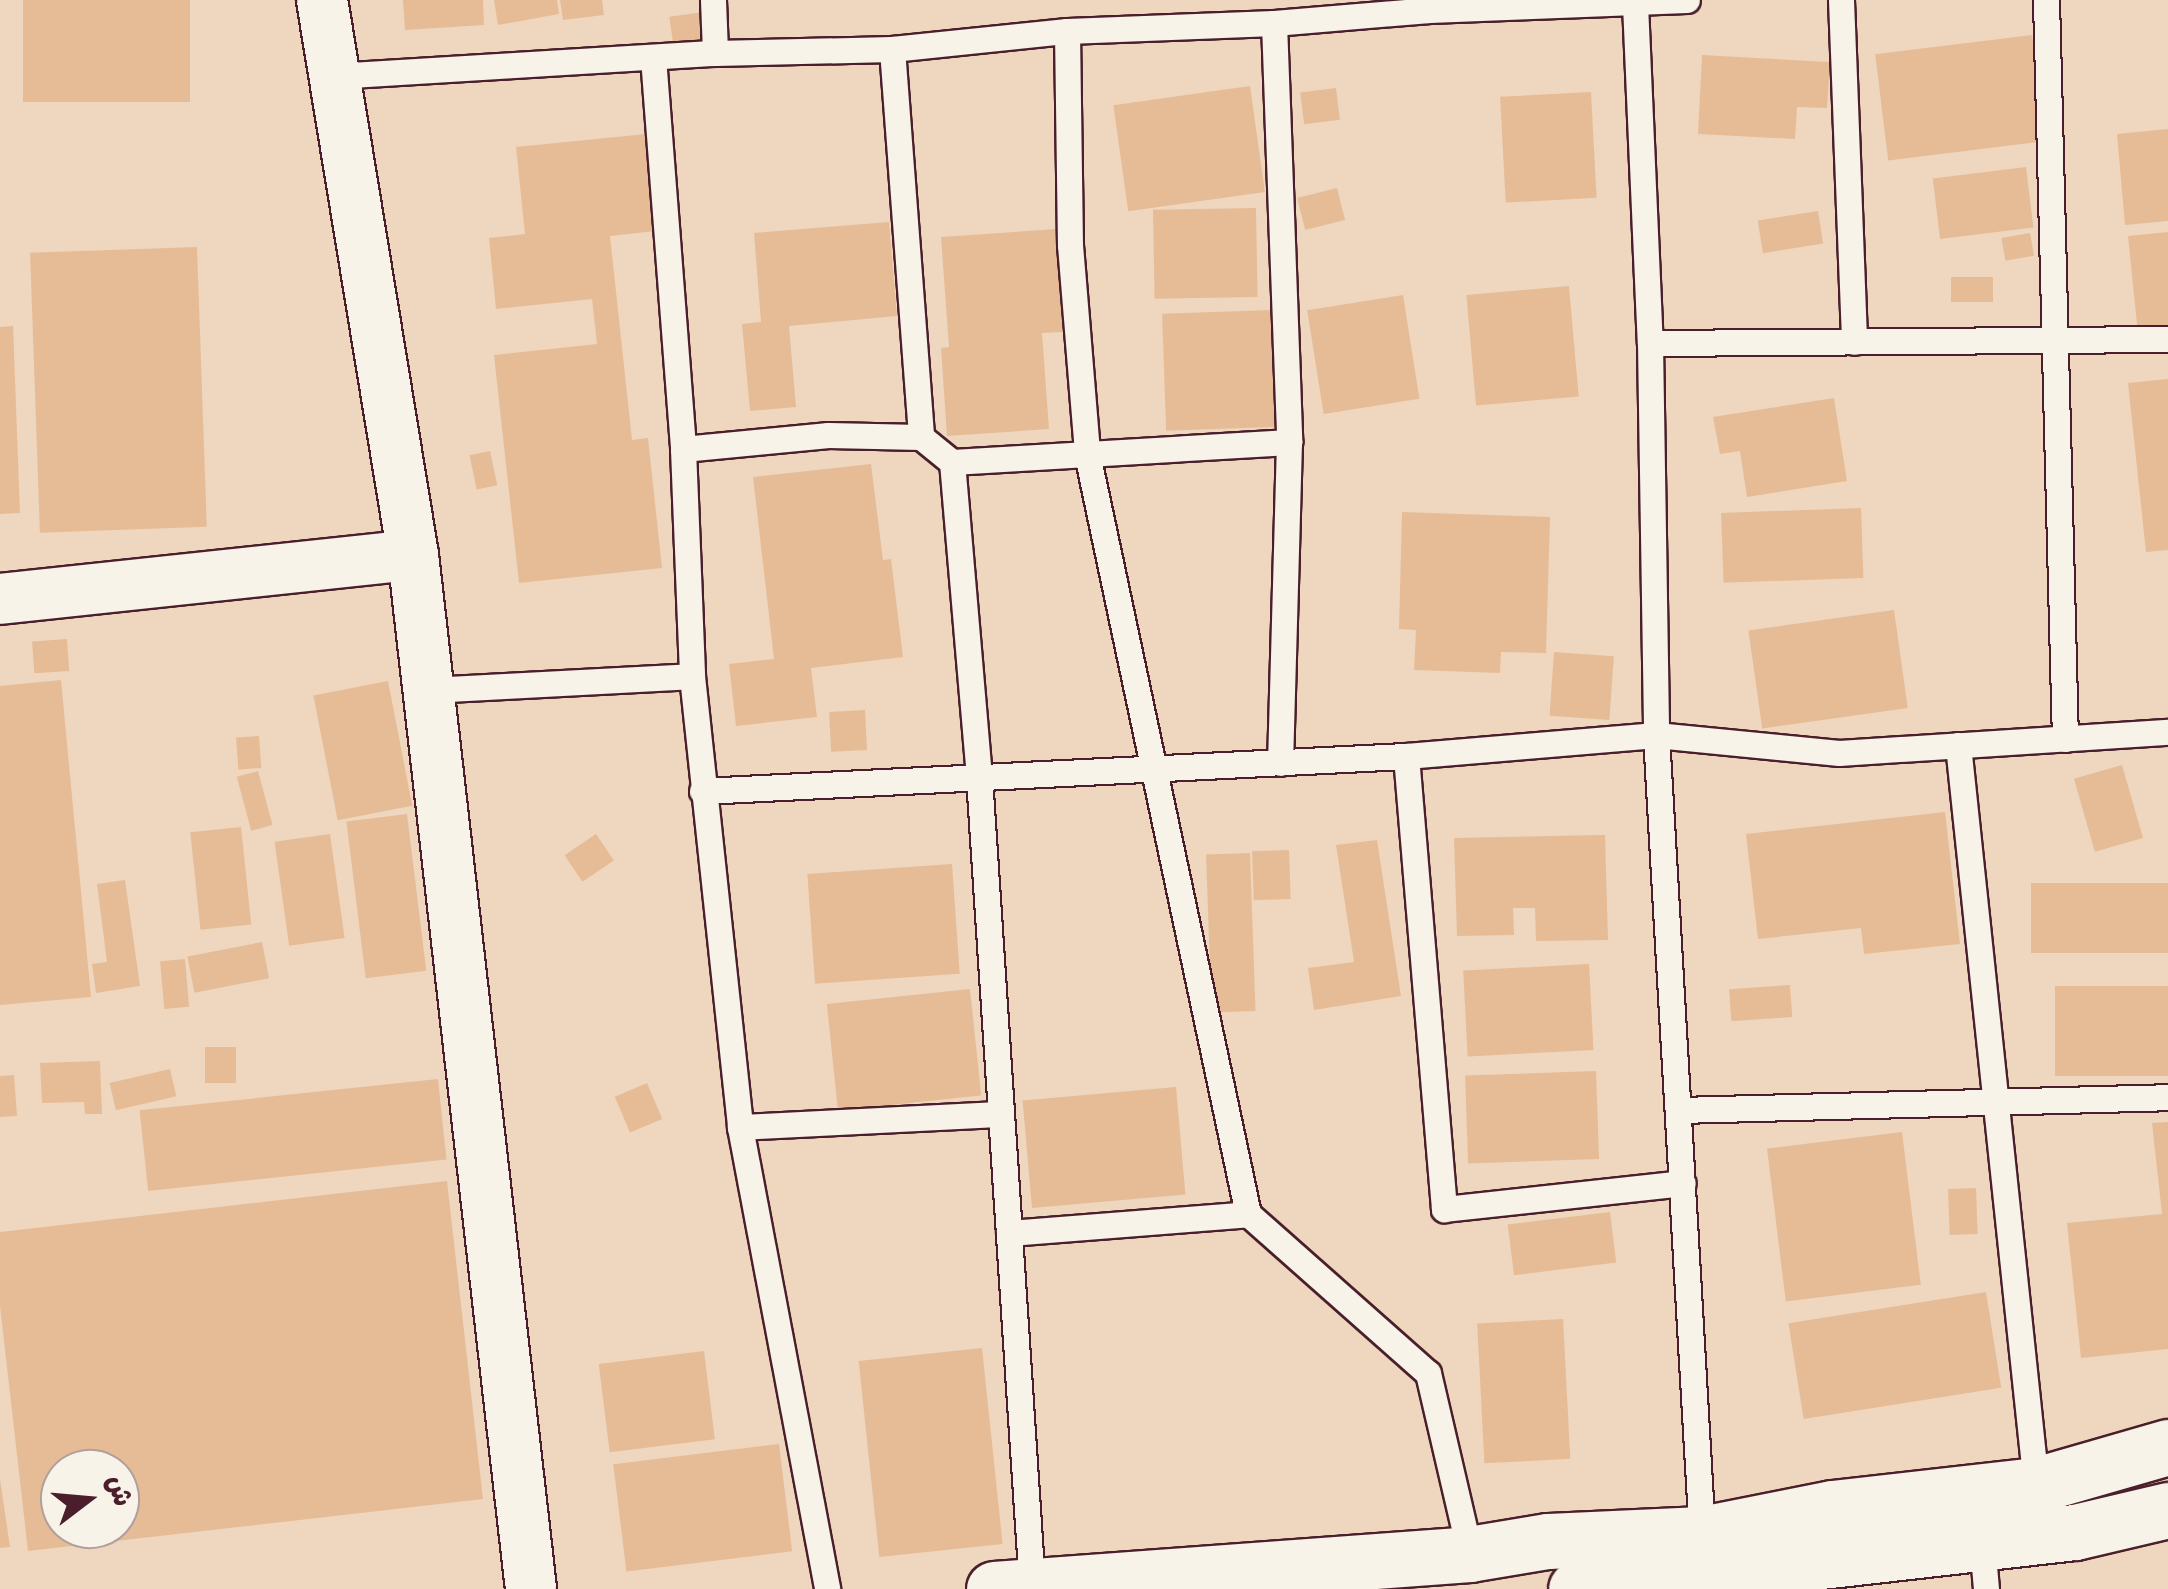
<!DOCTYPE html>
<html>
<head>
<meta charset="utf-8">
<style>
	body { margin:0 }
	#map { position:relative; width:2168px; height:1589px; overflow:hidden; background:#f2e2cf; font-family:"Indie Flower","Playpen Sans Arabic",sans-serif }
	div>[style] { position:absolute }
	.built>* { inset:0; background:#eed7be }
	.building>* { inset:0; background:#e6bc96; transform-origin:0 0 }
	.roads { filter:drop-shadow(2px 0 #4a1f2b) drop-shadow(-2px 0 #4a1f2b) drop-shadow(0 2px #4a1f2b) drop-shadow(0 -2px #4a1f2b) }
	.service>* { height:25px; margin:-12.5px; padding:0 12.5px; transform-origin:12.5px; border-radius:12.5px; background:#f7f3e8 }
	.minor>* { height:50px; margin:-25px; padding:0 25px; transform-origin:25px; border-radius:25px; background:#f7f3e8 }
	.tertiary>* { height:55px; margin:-27.5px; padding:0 27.5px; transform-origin:27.5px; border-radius:27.5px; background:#f7f3e8 }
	span { translate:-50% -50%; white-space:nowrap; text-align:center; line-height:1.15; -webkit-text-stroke:8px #f7f3e8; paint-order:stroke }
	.north { position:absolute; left:40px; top:1449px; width:100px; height:100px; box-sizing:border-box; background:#f7f3e8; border:2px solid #b29e9c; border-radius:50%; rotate:74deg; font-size:28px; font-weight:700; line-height:40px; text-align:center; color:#4a1f2b }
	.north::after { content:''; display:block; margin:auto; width:35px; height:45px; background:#4a1f2b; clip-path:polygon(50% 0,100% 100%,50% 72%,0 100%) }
</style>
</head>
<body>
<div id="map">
	<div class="built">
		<i style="clip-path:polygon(evenodd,0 0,2168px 0,2168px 1589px,0 1589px,0 0,60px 1469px,120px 1469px,120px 1529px,60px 1529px,60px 1469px)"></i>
	</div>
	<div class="building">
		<i style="left:23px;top:0;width:167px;height:102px"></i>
		<i style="clip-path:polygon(403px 0,483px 0,484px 25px,405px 30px)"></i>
		<i style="clip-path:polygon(494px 0,557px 0,559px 14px,498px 25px)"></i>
		<i style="clip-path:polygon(560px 0,602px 0,604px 15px,563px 20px)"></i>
		<i style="left:704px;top:12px;width:28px;height:35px;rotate:82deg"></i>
		<i style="left:2032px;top:35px;width:107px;height:158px;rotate:83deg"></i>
		<i style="clip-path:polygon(1702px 55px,1830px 62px,1827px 108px,1797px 107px,1795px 139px,1698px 134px)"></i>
		<i style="left:1250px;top:86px;width:107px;height:138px;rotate:82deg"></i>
		<i style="left:1336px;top:88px;width:32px;height:36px;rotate:83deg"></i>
		<i style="left:1591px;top:92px;width:106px;height:91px;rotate:87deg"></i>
		<i style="clip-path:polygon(2168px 129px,2168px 221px,2125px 225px,2117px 134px)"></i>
		<i style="clip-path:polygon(646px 134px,656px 231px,610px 236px,632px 440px,648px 438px,662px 568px,519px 583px,494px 355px,597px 344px,592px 299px,496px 309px,489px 238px,525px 234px,516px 147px)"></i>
		<i style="left:2026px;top:167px;width:61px;height:94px;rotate:83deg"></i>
		<i style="left:1337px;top:188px;width:33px;height:41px;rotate:76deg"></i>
		<i style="left:1256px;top:208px;width:89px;height:103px;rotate:89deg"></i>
		<i style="left:1818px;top:211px;width:33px;height:61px;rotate:81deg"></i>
		<i style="clip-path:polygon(889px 222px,897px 316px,789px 326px,796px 407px,750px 411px,742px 324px,761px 322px,754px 233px)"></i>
		<i style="clip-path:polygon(1056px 229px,1063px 332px,1042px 333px,1049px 429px,947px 436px,941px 348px,949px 347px,941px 237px)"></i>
		<i style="clip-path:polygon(2168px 232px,2168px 331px,2138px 334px,2128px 236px)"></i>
		<i style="left:2030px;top:233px;width:23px;height:29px;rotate:80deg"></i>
		<i style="left:197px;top:247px;width:280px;height:167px;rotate:88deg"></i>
		<i style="left:1993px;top:277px;width:25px;height:42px;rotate:90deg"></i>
		<i style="left:1569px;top:286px;width:111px;height:103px;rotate:85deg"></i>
		<i style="left:1403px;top:295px;width:105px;height:97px;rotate:81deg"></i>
		<i style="left:1273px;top:310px;width:117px;height:111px;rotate:88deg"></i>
		<i style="clip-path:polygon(13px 326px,20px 513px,0 514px,0 327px)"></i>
		<i style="clip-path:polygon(2168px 379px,2168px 550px,2146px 552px,2128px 383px)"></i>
		<i style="clip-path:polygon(1834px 398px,1847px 481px,1747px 497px,1740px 451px,1720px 454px,1713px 417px)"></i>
		<i style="left:490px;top:451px;width:35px;height:21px;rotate:78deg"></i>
		<i style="clip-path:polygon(871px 464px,883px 560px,891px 559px,903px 657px,811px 668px,817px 717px,736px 726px,729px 664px,774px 659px,753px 477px)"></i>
		<i style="left:1861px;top:508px;width:70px;height:140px;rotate:88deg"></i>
		<i style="clip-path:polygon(1402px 512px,1550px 517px,1546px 653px,1501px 652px,1500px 673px,1414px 670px,1416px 630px,1399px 629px)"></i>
		<i style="left:1894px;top:610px;width:99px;height:147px;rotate:82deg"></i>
		<i style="left:67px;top:639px;width:32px;height:35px;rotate:86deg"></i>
		<i style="left:1554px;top:652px;width:60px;height:64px;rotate:4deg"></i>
		<i style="clip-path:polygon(61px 680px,91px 997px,0 1005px,0 686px)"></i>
		<i style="left:388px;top:681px;width:127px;height:76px;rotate:79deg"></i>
		<i style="left:865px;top:710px;width:40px;height:36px;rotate:87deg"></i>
		<i style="left:259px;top:736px;width:32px;height:23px;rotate:86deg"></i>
		<i style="left:2122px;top:765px;width:76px;height:50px;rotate:74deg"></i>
		<i style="left:258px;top:771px;width:56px;height:22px;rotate:75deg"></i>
		<i style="clip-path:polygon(1945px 812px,1960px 944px,1864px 954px,1861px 928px,1758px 939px,1746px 834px)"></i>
		<i style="left:407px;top:814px;width:158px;height:61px;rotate:83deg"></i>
		<i style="left:241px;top:827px;width:98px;height:51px;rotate:84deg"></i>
		<i style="left:330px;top:834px;width:105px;height:56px;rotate:82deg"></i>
		<i style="left:596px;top:834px;width:32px;height:38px;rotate:56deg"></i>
		<i style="clip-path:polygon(1605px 835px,1608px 940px,1536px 941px,1535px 908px,1513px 908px,1514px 935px,1457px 936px,1454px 838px)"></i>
		<i style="clip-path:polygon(1377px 840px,1401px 996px,1314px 1010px,1308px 968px,1354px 962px,1336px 845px)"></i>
		<i style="left:1289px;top:850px;width:49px;height:37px;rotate:88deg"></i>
		<i style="left:1250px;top:853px;width:158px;height:44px;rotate:88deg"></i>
		<i style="left:952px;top:864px;width:110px;height:145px;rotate:86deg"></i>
		<i style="clip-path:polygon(125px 880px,140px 986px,96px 993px,92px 964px,107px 962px,97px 884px)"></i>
		<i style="left:2168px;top:883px;width:70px;height:137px;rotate:90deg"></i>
		<i style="left:262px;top:942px;width:37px;height:76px;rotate:79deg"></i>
		<i style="left:185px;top:959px;width:48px;height:25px;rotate:85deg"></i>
		<i style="left:1589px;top:964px;width:86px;height:126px;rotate:87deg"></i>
		<i style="left:1790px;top:985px;width:32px;height:61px;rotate:86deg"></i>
		<i style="left:2168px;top:986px;width:90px;height:113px;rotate:90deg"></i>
		<i style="left:970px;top:989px;width:107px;height:144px;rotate:84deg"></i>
		<i style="left:205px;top:1047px;width:31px;height:36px"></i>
		<i style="clip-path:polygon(100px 1061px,102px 1114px,85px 1114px,84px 1102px,42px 1103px,40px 1063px)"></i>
		<i style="left:170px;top:1069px;width:28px;height:62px;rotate:77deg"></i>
		<i style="left:1596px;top:1071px;width:88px;height:131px;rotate:88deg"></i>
		<i style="clip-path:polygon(14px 1075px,17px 1116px,0 1117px,0 1076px)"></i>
		<i style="left:438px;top:1079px;width:81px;height:300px;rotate:84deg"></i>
		<i style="left:647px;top:1083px;width:39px;height:35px;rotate:67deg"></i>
		<i style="left:1176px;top:1087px;width:108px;height:154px;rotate:85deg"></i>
		<i style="clip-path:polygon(2168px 1122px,2168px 1349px,2081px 1358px,2067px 1223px,2162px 1214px,2152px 1123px)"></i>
		<i style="left:1902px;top:1132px;width:154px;height:136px;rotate:83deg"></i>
		<i style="clip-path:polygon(evenodd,447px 1181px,483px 1499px,28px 1551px,0 1306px,0 1232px,447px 1181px,60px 1469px,120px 1469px,120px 1529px,60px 1529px,60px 1469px)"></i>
		<i style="left:1976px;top:1188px;width:46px;height:28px;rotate:88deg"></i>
		<i style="left:1610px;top:1212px;width:51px;height:103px;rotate:83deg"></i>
		<i style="left:1986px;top:1292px;width:97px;height:200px;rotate:81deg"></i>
		<i style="left:1563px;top:1319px;width:140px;height:86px;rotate:87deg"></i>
		<i style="left:982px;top:1348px;width:197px;height:124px;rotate:84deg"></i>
		<i style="left:704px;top:1351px;width:89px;height:106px;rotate:83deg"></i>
		<i style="left:779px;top:1444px;width:108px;height:167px;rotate:83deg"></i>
		<i style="clip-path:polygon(0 1479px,10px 1547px,0 1548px)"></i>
	</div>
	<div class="roads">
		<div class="service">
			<i style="left:713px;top:0;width:53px;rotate:87.8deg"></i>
			<i style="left:1841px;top:0;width:342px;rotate:87.8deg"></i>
			<i style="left:2046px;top:0;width:739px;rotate:88.53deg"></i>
			<i style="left:1635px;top:4px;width:339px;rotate:87.5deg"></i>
			<i style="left:1650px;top:343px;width:392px;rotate:89.1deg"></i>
			<i style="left:1656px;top:735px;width:800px;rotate:86.71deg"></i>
			<i style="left:1274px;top:23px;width:419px;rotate:87.9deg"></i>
			<i style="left:1289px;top:442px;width:321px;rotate:91.6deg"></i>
			<i style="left:1067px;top:31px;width:214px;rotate:89.2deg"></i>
			<i style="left:1070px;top:245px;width:210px;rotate:85.3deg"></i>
			<i style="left:1087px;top:454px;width:777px;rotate:78.04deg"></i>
			<i style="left:892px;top:49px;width:389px;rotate:85.7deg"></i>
			<i style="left:653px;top:57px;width:393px;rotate:85.6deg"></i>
			<i style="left:683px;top:449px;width:227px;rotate:87.7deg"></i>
			<i style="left:692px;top:676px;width:454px;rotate:83.9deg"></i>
			<i style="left:740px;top:1127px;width:470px;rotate:79.3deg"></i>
			<i style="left:334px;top:76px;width:382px;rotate:-3.5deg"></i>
			<i style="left:715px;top:53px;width:177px;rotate:-1.3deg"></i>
			<i style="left:892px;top:49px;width:176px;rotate:-5.9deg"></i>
			<i style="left:1067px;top:31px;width:207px;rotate:-2.2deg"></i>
			<i style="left:1274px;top:23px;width:156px;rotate:-4.8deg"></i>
			<i style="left:1429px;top:10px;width:258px;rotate:-2.2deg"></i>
			<i style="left:1650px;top:343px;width:518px;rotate:-0.44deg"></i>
			<i style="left:683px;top:449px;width:146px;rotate:-5.5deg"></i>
			<i style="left:828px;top:435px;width:93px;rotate:1.2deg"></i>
			<i style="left:921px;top:437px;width:40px;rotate:39deg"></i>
			<i style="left:952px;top:462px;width:338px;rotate:-3.4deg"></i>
			<i style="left:952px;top:462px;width:316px;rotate:85.1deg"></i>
			<i style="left:979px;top:777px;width:810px;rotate:86.25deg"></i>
			<i style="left:427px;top:690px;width:265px;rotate:-3deg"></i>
			<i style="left:1958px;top:745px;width:744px;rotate:83.98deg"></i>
			<i style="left:1406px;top:756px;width:455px;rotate:85.2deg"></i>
			<i style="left:1444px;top:1209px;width:240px;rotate:-6.2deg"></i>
			<i style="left:702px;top:791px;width:705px;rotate:-2.85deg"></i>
			<i style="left:1406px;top:756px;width:251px;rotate:-4.8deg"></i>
			<i style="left:1656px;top:735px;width:184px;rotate:5.6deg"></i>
			<i style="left:1839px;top:753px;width:330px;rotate:-3.7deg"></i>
			<i style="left:1679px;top:1110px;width:489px;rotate:-1.5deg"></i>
			<i style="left:740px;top:1127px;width:261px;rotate:-2.9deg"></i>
			<i style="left:1009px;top:1233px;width:240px;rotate:-4.5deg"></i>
			<i style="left:1248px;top:1214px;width:240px;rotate:41.5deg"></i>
			<i style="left:1428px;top:1373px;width:186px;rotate:76.9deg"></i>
			<i style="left:1982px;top:1543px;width:46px;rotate:85deg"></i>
		</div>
		<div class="minor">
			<i style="left:322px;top:0;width:562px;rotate:80.69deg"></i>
			<i style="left:413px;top:555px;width:1041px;rotate:83.49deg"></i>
			<i style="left:0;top:599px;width:415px;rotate:-6.1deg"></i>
		</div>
		<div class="tertiary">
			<i style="left:994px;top:1589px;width:477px;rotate:-4.2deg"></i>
			<i style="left:1470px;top:1554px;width:79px;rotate:-9.5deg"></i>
			<i style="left:1548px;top:1541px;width:154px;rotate:-2.6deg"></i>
			<i style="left:1702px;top:1534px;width:133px;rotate:-11.3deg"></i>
			<i style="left:1832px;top:1508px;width:205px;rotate:-6.4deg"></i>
			<i style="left:2036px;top:1485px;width:137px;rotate:-16.1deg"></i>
			<i style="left:1576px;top:1589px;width:502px;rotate:-6.52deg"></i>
			<i style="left:2075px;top:1532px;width:96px;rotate:-13.3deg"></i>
		</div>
	</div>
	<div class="north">ش</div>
</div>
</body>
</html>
